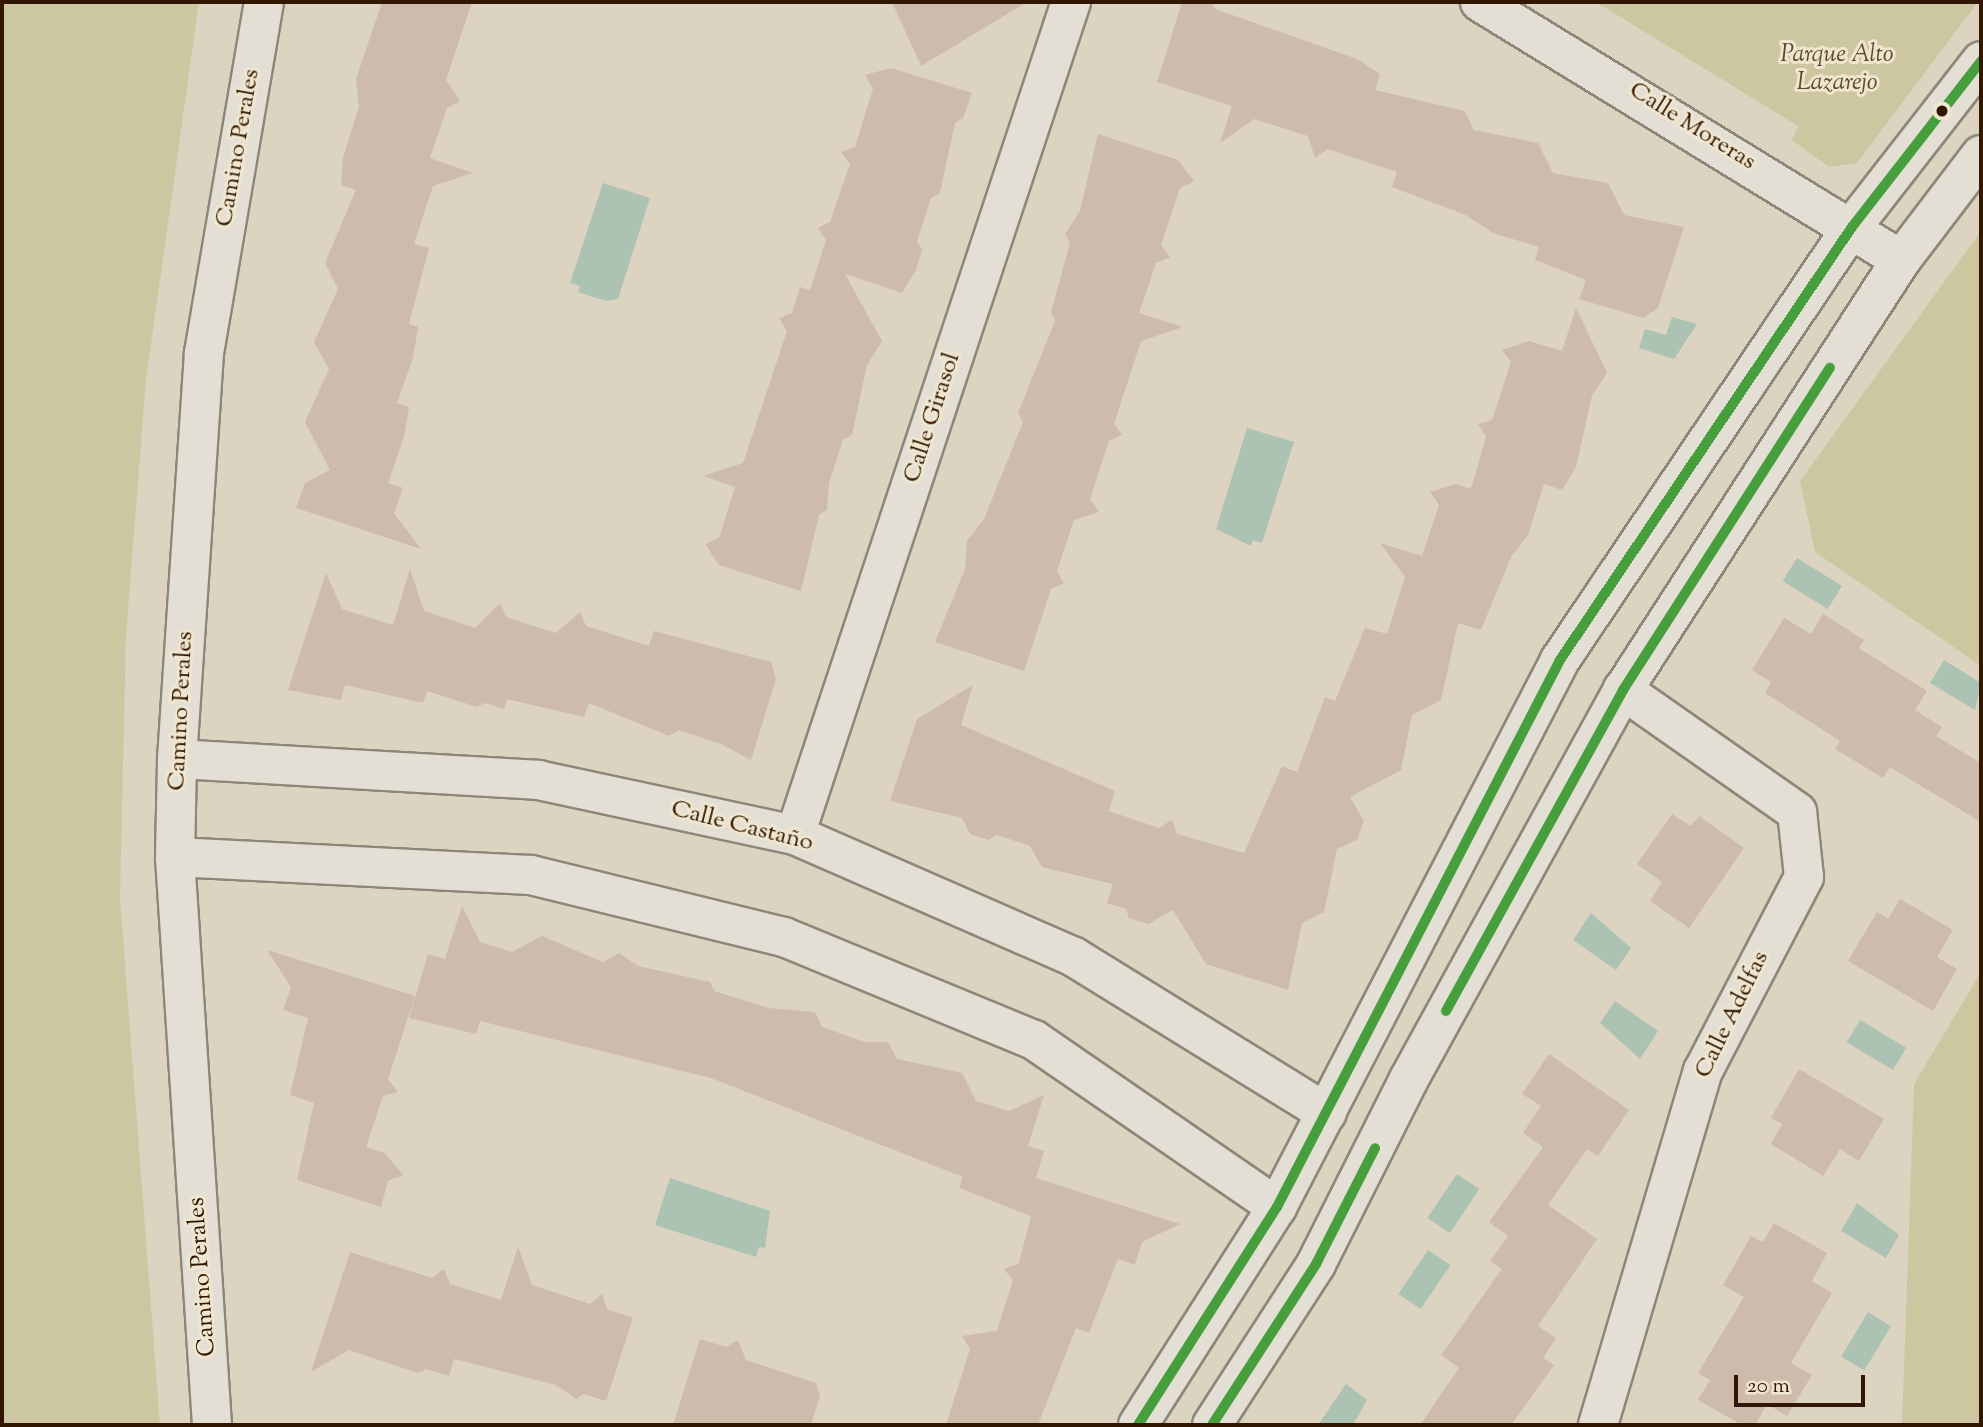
<!DOCTYPE html>
<html>
<head>
<meta charset="utf-8">
<style>
	body { margin:0 }
	#map { position:relative; width:1983px; height:1427px; overflow:hidden; background:#dcd4c0; font-family:"Sorts Mill Goudy",serif }
	div>[style] { position:absolute }
	.green>* { inset:0; background:#ccc7a1 }
	.water>* { inset:0; background:#acc2b3; transform-origin:0 0 }
	.building>* { inset:0; background:#cdbbac }
	.roads { filter:drop-shadow(2px 0 #8e8678) drop-shadow(-2px 0 #8e8678) drop-shadow(0 2px #8e8678) drop-shadow(0 -2px #8e8678) }
	.minor>* { height:38px; margin:-19px; padding:0 19px; transform-origin:19px; border-radius:19px; background:#e4dfd5 }
	.bus-1>* { height:10px; margin:-5px; padding:0 5px; transform-origin:5px; border-radius:5px; background:#469f3c }
	.dots>* { width:19px; height:19px; translate:-50% -50%; box-sizing:border-box; border:4px solid #efe6cf; border-radius:50% }
	span { translate:-50% -50%; white-space:nowrap; text-align:center; line-height:1.15; -webkit-text-stroke:6px #efe6cf; paint-order:stroke }
	.park-label { font-size:24px; color:#5c4929; font-style:italic }
	.street-label { font-size:24px; color:#321700 }
	.frame { position:absolute; inset:0; border:4px solid #321700; pointer-events:none }
	.scale { position:absolute; left:1734px; top:1375px; width:131px; height:32px; box-sizing:border-box; border:4px solid #321700; border-top:0; padding-left:9px; font-size:21px; line-height:24px; white-space:nowrap; color:#321700; -webkit-text-stroke:5px #efe6cf; paint-order:stroke }
</style>
</head>
<body>
<div id="map">
	<div class="green">
		<i style="clip-path:polygon(2px 2px,199px 2px,146px 380px,126px 635px,120px 898px,160px 1425px,2px 1425px)"></i>
		<i style="clip-path:polygon(1596px 2px,1978px 2px,1857px 163px,1829px 167px,1792px 140px,1798px 126px)"></i>
		<i style="clip-path:polygon(1981px 231px,1981px 666px,1815px 552px,1800px 481px)"></i>
		<i style="clip-path:polygon(1981px 972px,1981px 1425px,1902px 1425px,1914px 1084px)"></i>
	</div>
	<div class="water">
		<i style="clip-path:polygon(603px 183px,650px 198px,618px 299px,606px 301px,578px 292px,580px 286px,570px 283px)"></i>
		<i style="clip-path:polygon(1672px 317px,1697px 324px,1674px 359px,1639px 348px,1645px 329px,1666px 335px)"></i>
		<i style="clip-path:polygon(1247px 428px,1294px 442px,1262px 543px,1253px 540px,1251px 546px,1216px 529px)"></i>
		<i style="left:1797px;top:558px;width:53px;height:27px;rotate:32deg"></i>
		<i style="clip-path:polygon(1944px 660px,1981px 683px,1975px 710px,1930px 683px)"></i>
		<i style="clip-path:polygon(1591px 913px,1631px 948px,1616px 970px,1573px 940px)"></i>
		<i style="clip-path:polygon(1615px 1001px,1658px 1031px,1640px 1059px,1600px 1023px)"></i>
		<i style="left:1860px;top:1020px;width:54px;height:26px;rotate:31deg"></i>
		<i style="left:1457px;top:1174px;width:27px;height:53px;rotate:34deg"></i>
		<i style="clip-path:polygon(670px 1178px,770px 1211px,765px 1248px,759px 1247px,756px 1257px,655px 1225px)"></i>
		<i style="clip-path:polygon(1857px 1203px,1899px 1235px,1886px 1258px,1841px 1231px)"></i>
		<i style="left:1428px;top:1250px;width:27px;height:53px;rotate:34deg"></i>
		<i style="left:1868px;top:1312px;width:27px;height:52px;rotate:31deg"></i>
		<i style="clip-path:polygon(1346px 1384px,1367px 1400px,1353px 1425px,1318px 1425px)"></i>
	</div>
	<div class="building">
		<i style="clip-path:polygon(382px 2px,472px 2px,446px 80px,460px 101px,447px 108px,430px 158px,473px 173px,433px 186px,414px 244px,429px 248px,409px 324px,418px 327px,413px 358px,397px 403px,409px 407px,404px 437px,388px 483px,403px 488px,394px 513px,421px 549px,296px 508px,305px 483px,330px 470px,305px 422px,329px 369px,314px 342px,338px 289px,325px 263px,356px 190px,341px 185px,343px 158px,359px 107px,356px 79px)"></i>
		<i style="clip-path:polygon(892px 2px,1027px 2px,921px 66px)"></i>
		<i style="clip-path:polygon(1182px 2px,1211px 2px,1215px 9px,1357px 59px,1380px 74px,1375px 90px,1465px 111px,1474px 130px,1538px 143px,1553px 173px,1608px 183px,1624px 215px,1684px 227px,1658px 308px,1643px 318px,1579px 299px,1586px 280px,1535px 260px,1539px 247px,1493px 233px,1466px 215px,1392px 187px,1397px 172px,1328px 149px,1315px 158px,1308px 136px,1254px 119px,1220px 143px,1232px 106px,1157px 82px)"></i>
		<i style="clip-path:polygon(891px 68px,972px 93px,963px 118px,955px 123px,940px 193px,931px 198px,917px 241px,922px 250px,916px 270px,902px 293px,845px 274px,882px 341px,867px 365px,852px 435px,843px 440px,829px 483px,827px 510px,819px 515px,801px 591px,719px 565px,705px 544px,719px 538px,735px 487px,703px 476px,743px 463px,787px 331px,779px 318px,792px 313px,800px 287px,810px 290px,826px 240px,818px 228px,830px 222px,850px 164px,841px 152px,855px 147px,873px 89px,865px 75px)"></i>
		<i style="clip-path:polygon(1098px 134px,1178px 160px,1194px 181px,1180px 188px,1161px 245px,1170px 257px,1156px 263px,1139px 313px,1183px 327px,1141px 341px,1114px 424px,1122px 435px,1109px 441px,1090px 499px,1099px 512px,1074px 520px,1057px 571px,1064px 583px,1051px 589px,1024px 671px,935px 642px,965px 569px,967px 541px,984px 519px,1023px 422px,1018px 413px,1055px 321px,1051px 312px,1070px 243px,1065px 234px,1080px 211px)"></i>
		<i style="clip-path:polygon(1576px 308px,1607px 373px,1592px 396px,1576px 467px,1562px 490px,1544px 484px,1528px 535px,1511px 557px,1481px 630px,1458px 623px,1441px 700px,1412px 715px,1401px 770px,1350px 797px,1364px 821px,1357px 840px,1337px 849px,1324px 912px,1302px 923px,1288px 990px,1206px 964px,1173px 910px,1148px 924px,1129px 918px,1126px 909px,1107px 903px,1113px 884px,1042px 867px,1030px 846px,997px 835px,988px 840px,970px 834px,962px 818px,890px 801px,917px 719px,973px 685px,961px 725px,1115px 791px,1109px 811px,1159px 828px,1172px 820px,1177px 834px,1244px 853px,1282px 766px,1297px 772px,1325px 697px,1335px 701px,1365px 628px,1387px 634px,1405px 577px,1380px 543px,1422px 556px,1439px 505px,1430px 492px,1456px 484px,1471px 489px,1486px 437px,1478px 424px,1492px 420px,1511px 362px,1502px 350px,1529px 341px,1562px 351px)"></i>
		<i style="clip-path:polygon(410px 569px,424px 611px,475px 628px,500px 603px,506px 617px,556px 633px,580px 612px,586px 626px,649px 646px,654px 631px,771px 662px,776px 679px,751px 760px,721px 744px,679px 730px,669px 736px,589px 703px,584px 717px,507px 699px,504px 709px,485px 703px,477px 707px,427px 691px,423px 703px,345px 685px,341px 700px,288px 690px,326px 573px,342px 609px,393px 625px)"></i>
		<i style="clip-path:polygon(1823px 614px,1864px 640px,1859px 648px,1927px 691px,1915px 710px,1942px 727px,1936px 736px,1981px 763px,1981px 822px,1890px 767px,1883px 778px,1835px 749px,1840px 741px,1765px 693px,1771px 682px,1752px 670px,1784px 618px,1811px 634px)"></i>
		<i style="clip-path:polygon(1672px 814px,1691px 826px,1699px 816px,1744px 848px,1689px 928px,1650px 901px,1662px 882px,1637px 864px)"></i>
		<i style="clip-path:polygon(1900px 899px,1953px 930px,1937px 957px,1957px 969px,1933px 1011px,1848px 961px,1877px 912px,1888px 919px)"></i>
		<i style="clip-path:polygon(462px 906px,480px 942px,512px 952px,542px 936px,603px 962px,619px 953px,638px 966px,710px 982px,714px 991px,768px 1008px,815px 1012px,822px 1027px,865px 1042px,888px 1042px,897px 1059px,962px 1073px,976px 1101px,1009px 1111px,1044px 1095px,1028px 1146px,1044px 1151px,1036px 1178px,1180px 1224px,1142px 1242px,1135px 1265px,1118px 1259px,1089px 1333px,1076px 1328px,1038px 1425px,946px 1425px,970px 1349px,962px 1336px,997px 1331px,1013px 1280px,1004px 1269px,1019px 1263px,1031px 1216px,959px 1188px,963px 1177px,711px 1078px,480px 1021px,476px 1034px,409px 1018px,428px 954px,445px 959px)"></i>
		<i style="clip-path:polygon(267px 950px,415px 996px,388px 1079px,398px 1092px,383px 1096px,366px 1147px,385px 1153px,403px 1175px,388px 1181px,381px 1207px,297px 1180px,314px 1103px,290px 1095px,308px 1018px,283px 1010px,291px 987px)"></i>
		<i style="clip-path:polygon(1549px 1054px,1629px 1110px,1598px 1156px,1587px 1149px,1548px 1205px,1597px 1239px,1538px 1326px,1556px 1338px,1543px 1358px,1554px 1365px,1511px 1425px,1420px 1425px,1459px 1368px,1441px 1355px,1502px 1269px,1490px 1261px,1508px 1236px,1489px 1222px,1543px 1147px,1523px 1133px,1541px 1106px,1522px 1094px)"></i>
		<i style="clip-path:polygon(1799px 1069px,1884px 1119px,1859px 1161px,1840px 1149px,1823px 1176px,1771px 1144px,1782px 1124px,1771px 1118px)"></i>
		<i style="clip-path:polygon(1774px 1223px,1827px 1253px,1812px 1281px,1832px 1293px,1791px 1363px,1812px 1375px,1787px 1416px,1767px 1404px,1755px 1425px,1742px 1425px,1698px 1400px,1710px 1380px,1698px 1373px,1744px 1297px,1723px 1285px,1751px 1236px,1763px 1242px)"></i>
		<i style="clip-path:polygon(518px 1247px,532px 1285px,590px 1304px,602px 1294px,607px 1309px,633px 1318px,606px 1401px,584px 1394px,576px 1399px,556px 1385px,454px 1359px,449px 1376px,426px 1369px,418px 1373px,349px 1350px,311px 1372px,350px 1252px,432px 1278px,444px 1269px,450px 1284px,501px 1300px)"></i>
		<i style="clip-path:polygon(700px 1339px,726px 1347px,738px 1340px,746px 1360px,816px 1383px,820px 1396px,811px 1425px,673px 1425px)"></i>
	</div>
	<div class="roads">
		<div class="minor">
			<i style="left:1480px;top:2px;width:494px;rotate:31.5deg"></i>
			<i style="left:177px;top:759px;width:362px;rotate:3.3deg"></i>
			<i style="left:538px;top:780px;width:263px;rotate:12.1deg"></i>
			<i style="left:795px;top:835px;width:305px;rotate:23.6deg"></i>
			<i style="left:1074px;top:957px;width:297px;rotate:31.7deg"></i>
			<i style="left:795px;top:835px;width:878px;rotate:-71.67deg"></i>
			<i style="left:175px;top:857px;width:356px;rotate:2.9deg"></i>
			<i style="left:531px;top:875px;width:260px;rotate:13.8deg"></i>
			<i style="left:784px;top:937px;width:270px;rotate:22.4deg"></i>
			<i style="left:1034px;top:1040px;width:295px;rotate:34.5deg"></i>
			<i style="left:212px;top:1425px;width:569px;rotate:-93.73deg"></i>
			<i style="left:175px;top:857px;width:98px;rotate:-88.8deg"></i>
			<i style="left:177px;top:759px;width:407px;rotate:-86.2deg"></i>
			<i style="left:204px;top:353px;width:356px;rotate:-80.3deg"></i>
			<i style="left:1138px;top:1425px;width:259px;rotate:-57.5deg"></i>
			<i style="left:1277px;top:1207px;width:616px;rotate:-62.64deg"></i>
			<i style="left:1560px;top:660px;width:522px;rotate:-56.01deg"></i>
			<i style="left:1852px;top:227px;width:210px;rotate:-52.1deg"></i>
			<i style="left:1212px;top:1425px;width:192px;rotate:-57.1deg"></i>
			<i style="left:1316px;top:1264px;width:207px;rotate:-63.3deg"></i>
			<i style="left:1409px;top:1079px;width:444px;rotate:-61.2deg"></i>
			<i style="left:1623px;top:690px;width:512px;rotate:-57.12deg"></i>
			<i style="left:1901px;top:260px;width:132px;rotate:-52.7deg"></i>
			<i style="left:1598px;top:1425px;width:369px;rotate:-73.5deg"></i>
			<i style="left:1703px;top:1071px;width:219px;rotate:-62.5deg"></i>
			<i style="left:1804px;top:877px;width:65px;rotate:-96.1deg"></i>
			<i style="left:1797px;top:812px;width:213px;rotate:-145deg"></i>
		</div>
	</div>
	<div class="bus-1">
		<i style="left:1446px;top:1011px;width:367px;rotate:-61.1deg"></i>
		<i style="left:1623px;top:690px;width:383px;rotate:-57.3deg"></i>
		<i style="left:1138px;top:1425px;width:259px;rotate:-57.5deg"></i>
		<i style="left:1277px;top:1207px;width:616px;rotate:-62.64deg"></i>
		<i style="left:1560px;top:660px;width:522px;rotate:-56.01deg"></i>
		<i style="left:1852px;top:227px;width:210px;rotate:-52.1deg"></i>
		<i style="left:1212px;top:1425px;width:192px;rotate:-57.1deg"></i>
		<i style="left:1316px;top:1264px;width:130px;rotate:-63deg"></i>
	</div>
	<div class="dots">
		<i style="left:1942px;top:111px;background:#321700"></i>
	</div>
	<div class="park-label">
		<span style="left:1837px;top:70px">Parque Alto<br>Lazarejo</span>
	</div>
	<div class="street-label">
		<span style="left:1692px;top:127px;rotate:32deg">Calle Moreras</span>
		<span style="left:239px;top:148px;rotate:-80deg">Camino Perales</span>
		<span style="left:933px;top:418px;rotate:-72deg">Calle Girasol</span>
		<span style="left:182px;top:711px;rotate:-87deg">Camino Perales</span>
		<span style="left:742px;top:827px;rotate:14deg">Calle Castaño</span>
		<span style="left:1733px;top:1015px;rotate:-64deg">Calle Adelfas</span>
		<span style="left:203px;top:1277px;rotate:-94deg">Camino Perales</span>
	</div>
	<div class="frame"></div>
	<div class="scale">20 m</div>
</div>
</body>
</html>
